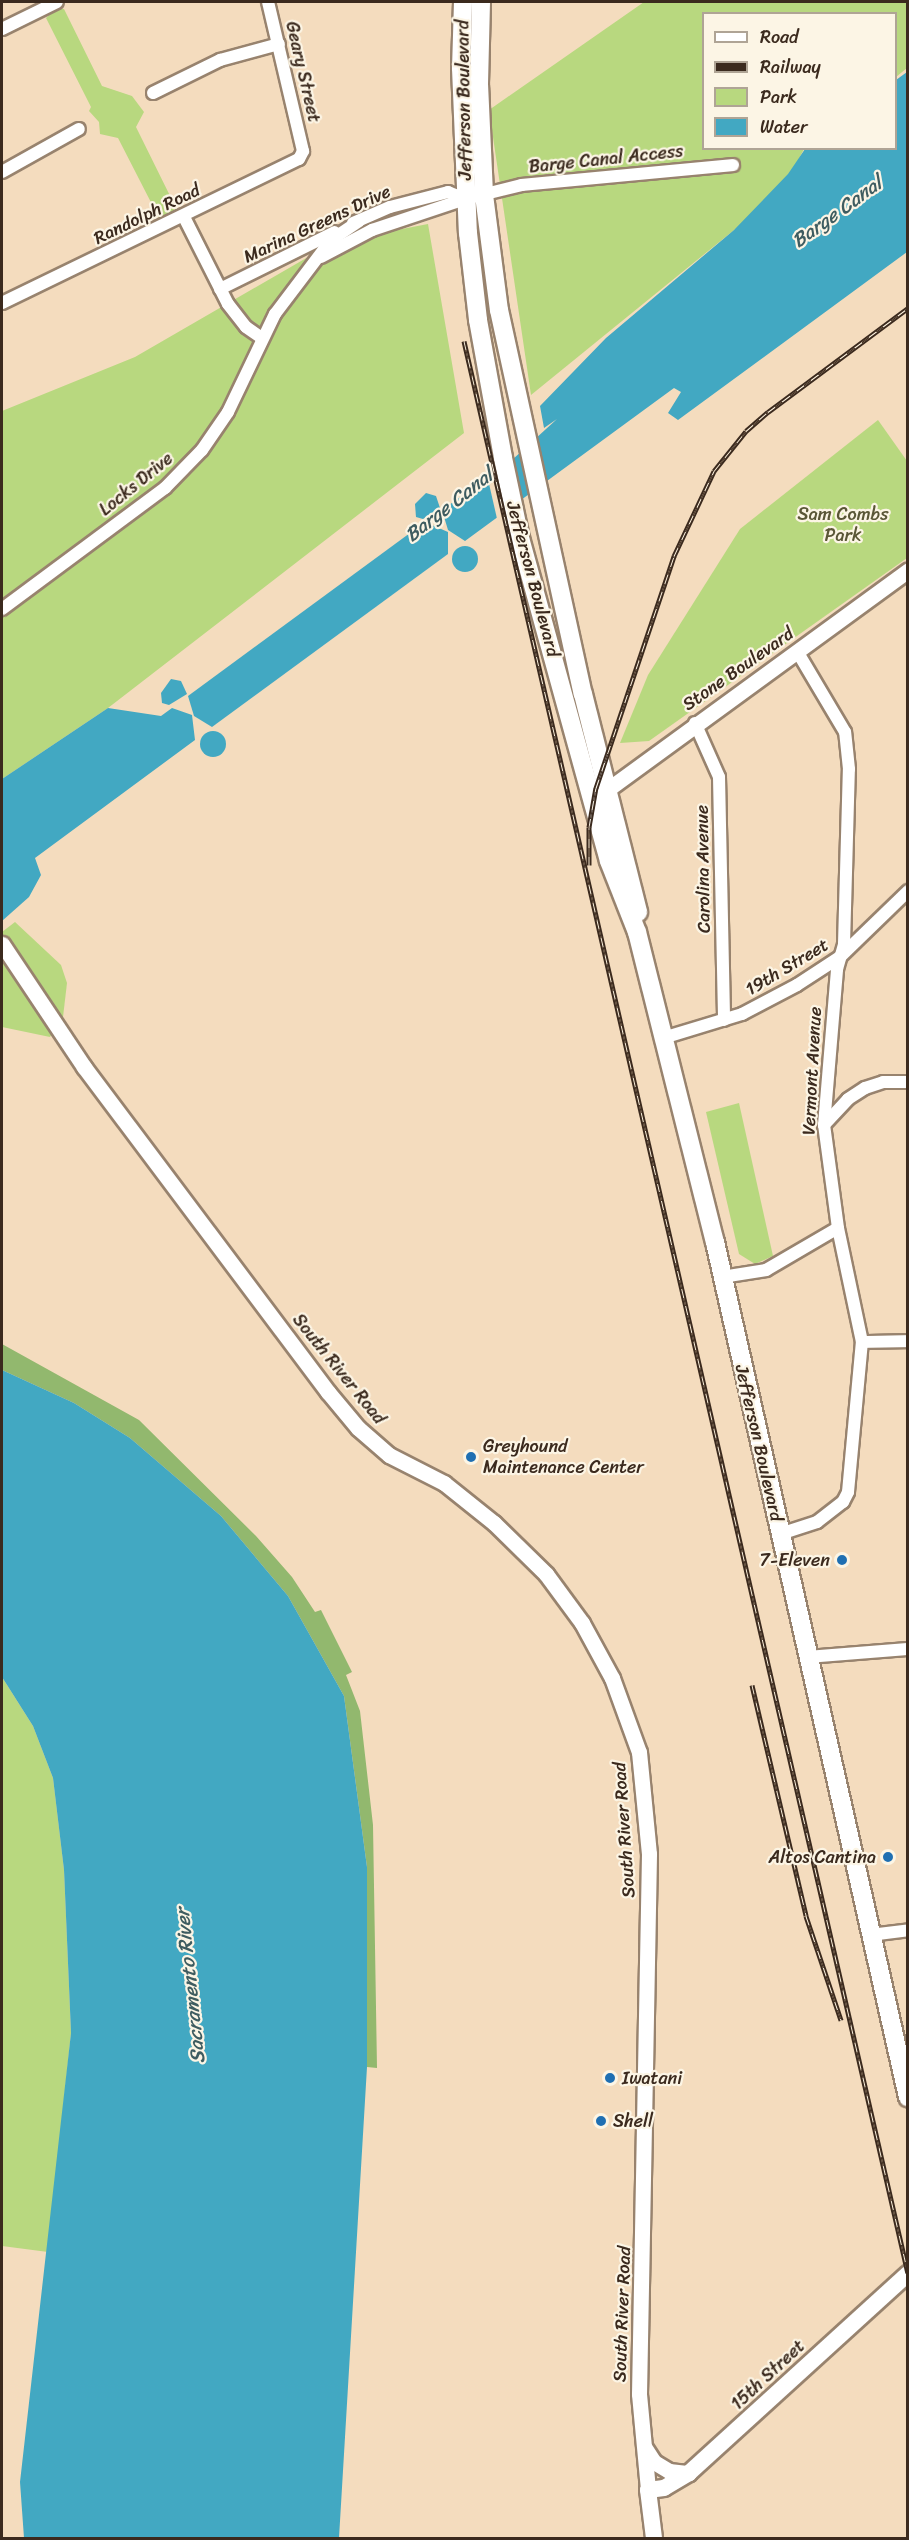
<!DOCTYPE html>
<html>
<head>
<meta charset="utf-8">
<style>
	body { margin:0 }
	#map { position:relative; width:909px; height:2540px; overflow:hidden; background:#f4dcbe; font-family:Sriracha,sans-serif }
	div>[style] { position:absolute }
	.green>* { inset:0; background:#b8d87f }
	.forest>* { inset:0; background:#92b86e }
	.water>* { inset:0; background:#42a8c2 }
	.round { border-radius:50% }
	.pier>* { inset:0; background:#f4dcbe }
	.roads { filter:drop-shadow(2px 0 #98836e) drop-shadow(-2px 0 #98836e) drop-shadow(0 2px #98836e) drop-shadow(0 -2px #98836e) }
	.minor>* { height:12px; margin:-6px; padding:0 6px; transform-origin:6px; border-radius:6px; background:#fff }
	.tertiary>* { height:15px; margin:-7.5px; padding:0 7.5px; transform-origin:7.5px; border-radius:7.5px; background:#fff }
	.secondary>* { height:16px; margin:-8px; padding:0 8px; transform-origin:8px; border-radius:8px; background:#fff }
	.primary>* { height:18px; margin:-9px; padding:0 9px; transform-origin:9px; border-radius:9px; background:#fff }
	.rail>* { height:5px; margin-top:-2.5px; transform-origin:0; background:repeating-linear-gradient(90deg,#fcf5e5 0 9px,#3b2a1e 0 18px); box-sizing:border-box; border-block:2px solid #3b2a1e }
	.dots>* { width:16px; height:16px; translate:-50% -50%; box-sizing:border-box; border:3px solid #fcf5e5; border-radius:50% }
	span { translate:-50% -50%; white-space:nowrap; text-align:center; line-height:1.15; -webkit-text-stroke:4.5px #fcf5e5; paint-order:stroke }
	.street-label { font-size:18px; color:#3b2a1e }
	.park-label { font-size:18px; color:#5a5636 }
	.poi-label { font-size:18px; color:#3b2a1e }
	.left { translate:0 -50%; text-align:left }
	.right { translate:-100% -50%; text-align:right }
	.water-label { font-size:20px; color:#3e5c60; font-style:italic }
	.frame { position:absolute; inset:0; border:3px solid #3b2a1e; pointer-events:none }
	.legend { position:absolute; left:702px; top:12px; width:195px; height:138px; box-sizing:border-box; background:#fcf5e5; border:2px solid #afa495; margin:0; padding:8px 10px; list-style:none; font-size:18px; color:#3b2a1e }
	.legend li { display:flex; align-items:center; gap:12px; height:30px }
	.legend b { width:30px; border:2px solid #afa495 }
</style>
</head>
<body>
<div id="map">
	<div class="green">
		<i style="clip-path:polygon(644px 2px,907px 2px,907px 68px,896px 77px,896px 14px,704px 14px,704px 148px,804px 149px,782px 191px,531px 395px,489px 110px)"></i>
		<i style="clip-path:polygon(56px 8px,64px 9px,102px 86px,132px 96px,144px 112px,136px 127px,177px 210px,159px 218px,118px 138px,100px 134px,99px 122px,89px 111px,91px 107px,46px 18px)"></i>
		<i style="clip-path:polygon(428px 224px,464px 433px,108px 708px,2px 779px,2px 411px,135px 357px,334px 242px)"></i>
		<i style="clip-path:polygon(878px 420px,907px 461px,907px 558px,649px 741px,620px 743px,648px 675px,740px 529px)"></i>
		<i style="clip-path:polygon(15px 922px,61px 965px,67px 983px,63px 1017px,50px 1037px,2px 1027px,2px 932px)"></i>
		<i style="clip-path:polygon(739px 1103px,773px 1256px,755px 1264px,739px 1254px,706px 1112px)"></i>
		<i style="clip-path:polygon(2px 1677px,33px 1726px,53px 1778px,64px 1870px,71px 2033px,48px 2252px,2px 2246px)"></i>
	</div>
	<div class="forest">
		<i style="clip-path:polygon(2px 1344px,139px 1420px,256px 1536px,292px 1577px,315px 1612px,321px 1610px,352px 1672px,346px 1675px,360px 1711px,373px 1825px,377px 2068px,367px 2067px,367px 1867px,344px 1696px,288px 1596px,221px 1516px,130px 1438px,74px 1403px,2px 1370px)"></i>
	</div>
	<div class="water">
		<i style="clip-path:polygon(907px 72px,907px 252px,678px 420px,668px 413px,681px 392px,674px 388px,465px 541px,448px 530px,442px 510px,512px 460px,557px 419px,544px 428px,540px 406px,606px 338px,734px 230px,788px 174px,805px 149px,896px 148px,896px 80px)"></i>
		<i style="clip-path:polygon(426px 493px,436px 496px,440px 508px,423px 519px,416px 517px,415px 504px)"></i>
		<i style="clip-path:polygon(425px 522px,448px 532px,448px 554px,212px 727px,194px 716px,188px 696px)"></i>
		<i class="round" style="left:452px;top:546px;width:26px;height:26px"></i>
		<i style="clip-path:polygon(171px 679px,181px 681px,187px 694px,169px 705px,162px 703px,161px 693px)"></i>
		<i style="clip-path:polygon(108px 708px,161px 716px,172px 708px,192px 715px,195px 740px,35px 858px,41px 875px,29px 897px,2px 921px,2px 779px)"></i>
		<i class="round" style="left:200px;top:731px;width:26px;height:26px"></i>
		<i style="clip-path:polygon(2px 1370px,74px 1403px,130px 1438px,221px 1516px,288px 1596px,344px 1696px,367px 1867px,367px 2067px,339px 2538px,24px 2538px,20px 2482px,71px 2033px,64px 1870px,53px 1778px,33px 1726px,2px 1677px)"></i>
	</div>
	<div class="pier">
		<i style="clip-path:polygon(510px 458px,520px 505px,498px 523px,487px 475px)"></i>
	</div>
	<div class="roads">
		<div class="minor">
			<i style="left:2px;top:29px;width:61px;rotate:-26.1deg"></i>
			<i style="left:153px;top:93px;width:75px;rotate:-26.2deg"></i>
			<i style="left:220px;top:60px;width:61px;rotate:-15.2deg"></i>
			<i style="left:2px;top:172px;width:88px;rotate:-29.2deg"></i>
			<i style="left:184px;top:217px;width:97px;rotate:63.2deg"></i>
			<i style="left:228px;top:304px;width:29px;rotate:52deg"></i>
			<i style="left:246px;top:327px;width:19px;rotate:35deg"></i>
			<i style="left:353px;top:223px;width:40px;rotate:-23.4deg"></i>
			<i style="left:390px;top:207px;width:60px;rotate:-14.5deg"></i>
			<i style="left:448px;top:192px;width:18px;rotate:22deg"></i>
			<i style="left:321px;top:257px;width:58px;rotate:-27.9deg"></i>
			<i style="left:372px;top:230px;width:98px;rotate:-18.4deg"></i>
			<i style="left:465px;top:199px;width:59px;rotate:-13.8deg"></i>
			<i style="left:522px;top:185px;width:212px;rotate:-5.4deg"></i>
			<i style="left:220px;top:289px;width:128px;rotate:-26.4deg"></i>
			<i style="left:2px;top:303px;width:330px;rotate:-25.9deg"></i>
			<i style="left:299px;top:159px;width:9px;rotate:-63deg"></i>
			<i style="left:303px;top:151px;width:153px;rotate:-103.2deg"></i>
			<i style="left:2px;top:609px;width:203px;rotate:-36.6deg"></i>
			<i style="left:165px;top:488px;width:53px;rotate:-45.8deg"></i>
			<i style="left:202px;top:450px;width:46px;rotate:-55.6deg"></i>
			<i style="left:228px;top:412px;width:109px;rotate:-64.4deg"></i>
			<i style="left:275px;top:314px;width:93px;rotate:-52.9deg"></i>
			<i style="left:331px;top:240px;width:34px;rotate:-34deg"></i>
			<i style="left:695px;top:723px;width:59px;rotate:66deg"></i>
			<i style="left:719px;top:777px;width:243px;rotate:88.8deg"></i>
			<i style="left:663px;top:1038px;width:83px;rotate:-16.9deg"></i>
			<i style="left:742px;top:1014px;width:62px;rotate:-27.8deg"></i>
			<i style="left:797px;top:985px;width:51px;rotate:-33.1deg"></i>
			<i style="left:840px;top:957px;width:95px;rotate:-44.1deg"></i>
			<i style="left:824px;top:1125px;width:35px;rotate:-47deg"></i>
			<i style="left:848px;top:1099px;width:20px;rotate:-33deg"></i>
			<i style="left:865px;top:1088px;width:19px;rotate:-18deg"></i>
			<i style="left:883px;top:1082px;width:25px"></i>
			<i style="left:722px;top:1277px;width:45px;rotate:-9deg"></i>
			<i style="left:766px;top:1270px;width:83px;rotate:-30.3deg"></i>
			<i style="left:862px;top:1342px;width:46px;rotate:-1.2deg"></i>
			<i style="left:780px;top:1534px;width:39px;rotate:-18deg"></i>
			<i style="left:817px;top:1522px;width:33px;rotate:-38deg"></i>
			<i style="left:843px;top:1502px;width:11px;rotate:-63deg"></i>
			<i style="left:848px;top:1492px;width:151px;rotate:-84.7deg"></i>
			<i style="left:862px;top:1342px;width:116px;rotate:-101.9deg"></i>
			<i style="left:838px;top:1228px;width:104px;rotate:-97.7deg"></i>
			<i style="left:824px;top:1125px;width:157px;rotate:-85.2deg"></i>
			<i style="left:837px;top:969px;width:26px;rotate:-74deg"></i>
			<i style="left:844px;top:944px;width:175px;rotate:-88.4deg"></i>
			<i style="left:849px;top:769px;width:37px;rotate:-96deg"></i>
			<i style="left:845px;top:732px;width:94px;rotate:-120.7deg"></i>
			<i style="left:807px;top:1657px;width:101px;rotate:-4.5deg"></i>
			<i style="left:870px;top:1935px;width:38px;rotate:-7deg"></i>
		</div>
		<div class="tertiary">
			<i style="left:600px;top:795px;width:381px;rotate:-36.1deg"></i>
			<i style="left:2px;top:944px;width:148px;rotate:56.3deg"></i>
			<i style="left:84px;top:1067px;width:406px;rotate:53.1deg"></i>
			<i style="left:328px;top:1392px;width:47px;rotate:50.2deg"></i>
			<i style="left:358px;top:1428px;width:41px;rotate:41.1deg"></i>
			<i style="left:389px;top:1455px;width:62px;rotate:27deg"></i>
			<i style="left:444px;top:1483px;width:64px;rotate:38.7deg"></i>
			<i style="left:494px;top:1523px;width:73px;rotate:44.4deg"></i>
			<i style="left:546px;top:1574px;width:61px;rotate:53.7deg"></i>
			<i style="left:582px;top:1623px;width:63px;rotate:61.4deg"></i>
			<i style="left:612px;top:1678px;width:79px;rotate:70deg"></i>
			<i style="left:639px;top:1752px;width:102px;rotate:84.4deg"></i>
			<i style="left:649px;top:1854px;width:540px;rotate:91.06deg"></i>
			<i style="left:639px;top:2394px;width:96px;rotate:84.6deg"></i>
			<i style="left:645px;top:2448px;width:17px;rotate:57deg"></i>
			<i style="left:654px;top:2462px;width:17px;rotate:31deg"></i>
			<i style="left:669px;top:2471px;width:20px;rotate:6deg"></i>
		</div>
		<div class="secondary">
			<i style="left:654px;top:2538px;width:48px;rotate:-97.1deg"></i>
			<i style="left:648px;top:2490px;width:16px;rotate:-7deg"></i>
			<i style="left:664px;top:2488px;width:29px;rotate:-31deg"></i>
			<i style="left:689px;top:2473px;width:296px;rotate:-42.3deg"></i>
		</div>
		<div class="primary">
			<i style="left:463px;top:2px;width:66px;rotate:91.7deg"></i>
			<i style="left:461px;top:68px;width:165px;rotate:87.6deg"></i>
			<i style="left:468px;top:233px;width:88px;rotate:83.4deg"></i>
			<i style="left:478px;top:320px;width:140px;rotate:79.7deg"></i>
			<i style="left:503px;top:458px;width:82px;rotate:78deg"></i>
			<i style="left:520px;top:538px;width:335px;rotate:74.6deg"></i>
			<i style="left:609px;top:861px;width:76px;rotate:68.5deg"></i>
			<i style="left:637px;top:932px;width:320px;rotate:75.9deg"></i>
			<i style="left:715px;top:1242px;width:877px;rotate:77.28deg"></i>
			<i style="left:481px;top:2px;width:82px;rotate:91.4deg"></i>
			<i style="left:479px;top:84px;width:111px;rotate:87.4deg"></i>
			<i style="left:484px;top:195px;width:116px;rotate:82.6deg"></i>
			<i style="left:499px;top:310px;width:393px;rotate:77.7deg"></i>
			<i style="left:583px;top:694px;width:225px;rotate:75.8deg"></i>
		</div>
	</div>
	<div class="rail">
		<i style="left:464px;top:341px;width:1982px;rotate:77.06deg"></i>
		<i style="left:589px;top:865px;width:38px;rotate:-90deg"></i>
		<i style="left:589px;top:827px;width:40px;rotate:-80deg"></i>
		<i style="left:596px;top:788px;width:245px;rotate:-71.4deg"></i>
		<i style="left:674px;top:556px;width:94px;rotate:-64.8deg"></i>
		<i style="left:714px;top:471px;width:51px;rotate:-51.3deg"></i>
		<i style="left:746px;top:431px;width:29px;rotate:-41deg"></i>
		<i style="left:768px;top:412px;width:174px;rotate:-36.6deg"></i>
		<i style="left:752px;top:1685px;width:237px;rotate:76.8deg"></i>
		<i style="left:806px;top:1916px;width:110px;rotate:71.4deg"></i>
	</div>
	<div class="dots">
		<i style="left:471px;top:1457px;background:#1f6fb2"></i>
		<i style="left:842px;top:1560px;background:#1f6fb2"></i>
		<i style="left:888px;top:1857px;background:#1f6fb2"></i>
		<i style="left:610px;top:2078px;background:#1f6fb2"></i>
		<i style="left:601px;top:2121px;background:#1f6fb2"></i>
	</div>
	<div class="street-label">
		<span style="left:303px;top:72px;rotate:77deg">Geary Street</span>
		<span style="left:464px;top:100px;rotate:-91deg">Jefferson Boulevard</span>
		<span style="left:606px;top:159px;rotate:-6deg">Barge Canal Access</span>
		<span style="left:147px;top:214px;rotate:-26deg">Randolph Road</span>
		<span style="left:317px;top:224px;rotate:-25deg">Marina Greens Drive</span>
		<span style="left:136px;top:484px;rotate:-39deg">Locks Drive</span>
		<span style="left:533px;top:579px;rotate:75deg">Jefferson Boulevard</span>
		<span style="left:738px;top:669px;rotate:-35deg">Stone Boulevard</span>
		<span style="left:703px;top:869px;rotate:-91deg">Carolina Avenue</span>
		<span style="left:787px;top:967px;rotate:-31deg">19th Street</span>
		<span style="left:812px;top:1071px;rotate:-87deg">Vermont Avenue</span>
		<span style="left:339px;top:1369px;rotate:51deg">South River Road</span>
		<span style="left:759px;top:1443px;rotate:77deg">Jefferson Boulevard</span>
		<span style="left:624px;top:1830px;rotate:-94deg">South River Road</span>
		<span style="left:622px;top:2314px;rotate:-88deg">South River Road</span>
		<span style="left:768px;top:2375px;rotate:-43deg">15th Street</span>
	</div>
	<div class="park-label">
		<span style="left:843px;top:525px">Sam Combs<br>Park</span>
	</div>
	<div class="poi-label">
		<span class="left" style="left:483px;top:1457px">Greyhound<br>Maintenance Center</span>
		<span class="right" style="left:830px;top:1560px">7-Eleven</span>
		<span class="right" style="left:876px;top:1857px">Altos Cantina</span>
		<span class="left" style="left:622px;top:2078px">Iwatani</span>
		<span class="left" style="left:613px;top:2121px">Shell</span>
	</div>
	<div class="water-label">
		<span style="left:837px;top:212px;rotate:-36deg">Barge Canal</span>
		<span style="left:449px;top:505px;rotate:-38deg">Barge Canal</span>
		<span style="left:190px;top:1986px;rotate:-96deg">Sacramento River</span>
	</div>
	<div class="frame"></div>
	<ul class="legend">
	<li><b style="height:8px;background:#fff"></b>Road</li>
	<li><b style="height:8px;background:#3b2a1e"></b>Railway</li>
	<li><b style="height:16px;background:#b8d87f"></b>Park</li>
	<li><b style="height:16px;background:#42a8c2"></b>Water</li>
	</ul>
</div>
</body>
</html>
